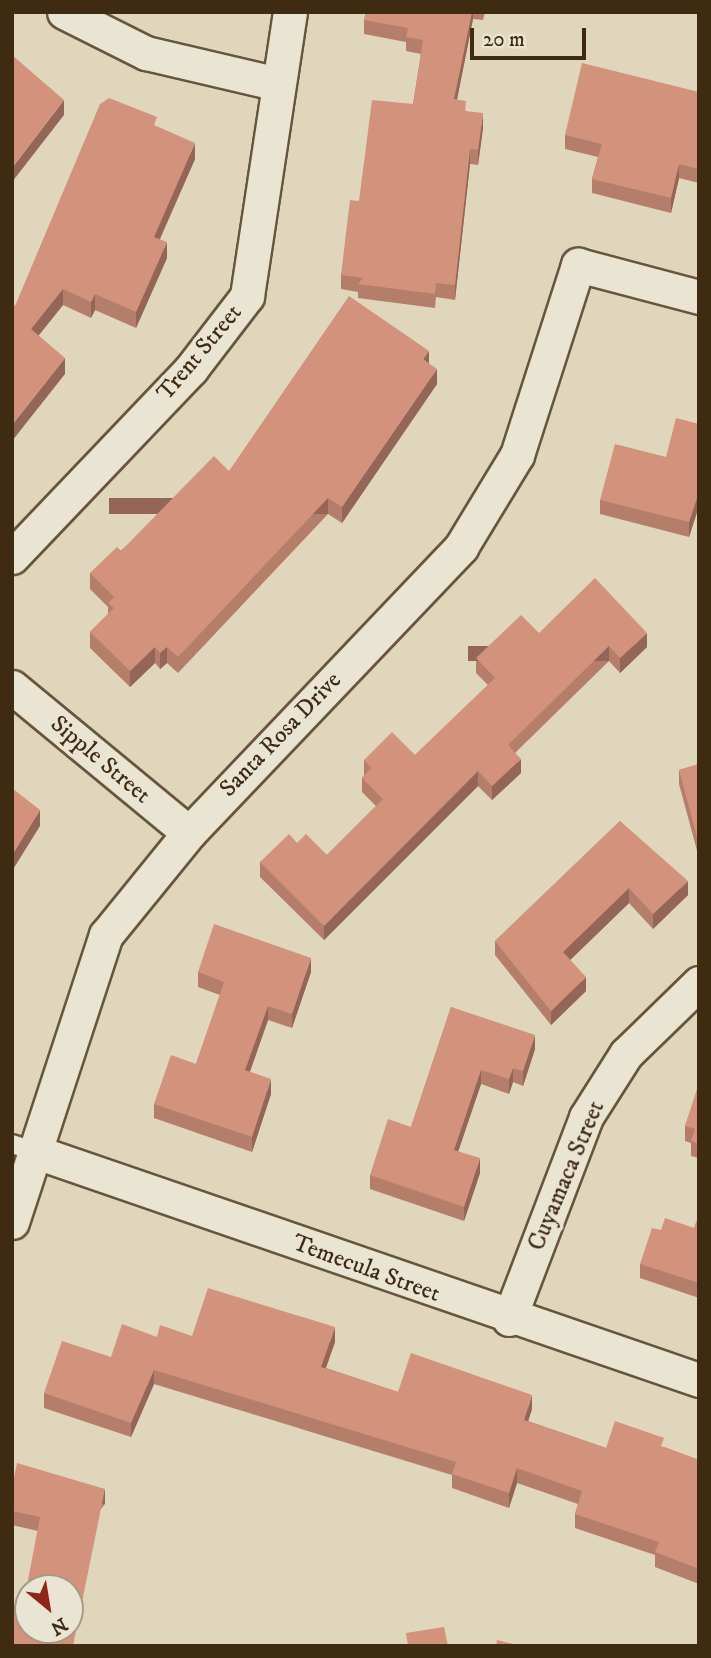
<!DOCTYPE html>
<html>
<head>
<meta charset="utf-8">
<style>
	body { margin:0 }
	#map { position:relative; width:711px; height:1658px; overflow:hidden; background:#dfd6bb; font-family:"IM FELL DW Pica",serif }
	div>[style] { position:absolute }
	.roads { filter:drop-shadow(2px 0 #67553c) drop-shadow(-2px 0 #67553c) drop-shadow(0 2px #67553c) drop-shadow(0 -2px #67553c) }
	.service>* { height:18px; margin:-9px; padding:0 9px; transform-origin:9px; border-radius:9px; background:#eae4d3 }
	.minor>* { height:33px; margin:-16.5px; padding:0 16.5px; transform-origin:16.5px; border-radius:16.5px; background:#eae4d3 }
	.wall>* { inset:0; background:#b57e6b }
	.shaded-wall>* { inset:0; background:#946657; transform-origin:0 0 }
	.building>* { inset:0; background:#d3927c }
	span { translate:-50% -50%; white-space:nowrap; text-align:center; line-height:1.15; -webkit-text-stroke:7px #eae4d3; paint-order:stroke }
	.street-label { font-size:24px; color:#3f2a12 }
	.frame { position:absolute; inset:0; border:14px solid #3f2a12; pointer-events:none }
	.north { position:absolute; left:14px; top:1574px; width:70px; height:70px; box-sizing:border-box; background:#eae4d3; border:2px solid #a69a86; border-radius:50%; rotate:150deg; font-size:19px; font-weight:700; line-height:28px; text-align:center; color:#3f2a12 }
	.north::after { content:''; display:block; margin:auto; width:24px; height:32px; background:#8f2418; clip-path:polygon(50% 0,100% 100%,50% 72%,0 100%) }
	.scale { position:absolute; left:470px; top:28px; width:116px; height:32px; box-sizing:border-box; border:4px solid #3f2a12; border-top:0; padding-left:9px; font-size:21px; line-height:24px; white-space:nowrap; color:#3f2a12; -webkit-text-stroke:5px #eae4d3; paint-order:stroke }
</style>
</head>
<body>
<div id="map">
	<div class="roads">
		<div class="service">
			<i style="left:12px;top:1144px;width:25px;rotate:18deg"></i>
		</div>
		<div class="minor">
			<i style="left:64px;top:12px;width:92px;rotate:26.6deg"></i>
			<i style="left:146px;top:53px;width:136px;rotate:13.2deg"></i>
			<i style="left:12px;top:557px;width:260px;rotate:-46.4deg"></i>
			<i style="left:191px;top:369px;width:92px;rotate:-52.5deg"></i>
			<i style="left:247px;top:296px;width:287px;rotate:-81.4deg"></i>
			<i style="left:12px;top:687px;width:229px;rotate:39.5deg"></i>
			<i style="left:36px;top:1152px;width:701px;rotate:18.98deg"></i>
			<i style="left:12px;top:1222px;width:302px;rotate:-71.9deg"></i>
			<i style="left:106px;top:935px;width:132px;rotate:-50.9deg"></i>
			<i style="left:189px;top:833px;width:395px;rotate:-46.4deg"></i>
			<i style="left:461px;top:547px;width:108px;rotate:-58.7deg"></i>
			<i style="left:517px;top:455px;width:200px;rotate:-72.2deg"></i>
			<i style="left:578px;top:265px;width:125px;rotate:14.8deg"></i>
			<i style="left:509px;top:1319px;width:216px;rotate:-69.1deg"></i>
			<i style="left:586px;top:1117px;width:75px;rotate:-57.6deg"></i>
			<i style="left:626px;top:1054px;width:102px;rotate:-44.2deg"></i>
		</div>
	</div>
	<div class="wall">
		<i style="clip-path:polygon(366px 12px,485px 12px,483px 20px,473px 19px,457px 100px,466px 111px,483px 128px,478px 165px,470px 164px,455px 300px,436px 297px,435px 308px,358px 298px,358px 292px,341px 289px,341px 275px,359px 201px,413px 104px,421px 54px,406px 51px,406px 42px,364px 34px,364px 20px)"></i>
		<i style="clip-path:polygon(699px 92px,699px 183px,679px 178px,671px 213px,592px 193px,592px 179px,598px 157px,565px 149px,565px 135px)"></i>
		<i style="clip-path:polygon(157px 127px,195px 159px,160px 239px,167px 258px,136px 328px,95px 310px,91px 318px,63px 305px,38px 336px,65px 374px,15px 306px)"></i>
		<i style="clip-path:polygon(429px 363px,437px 384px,342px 523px,328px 514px,178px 673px,167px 663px,160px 669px,155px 663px,130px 687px,90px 648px,90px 632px,108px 614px,108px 607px,90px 589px,90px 573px,229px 471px)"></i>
		<i style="clip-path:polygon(699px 424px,699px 506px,689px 537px,600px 514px,600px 500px,666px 457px)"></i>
		<i style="clip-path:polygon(539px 633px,647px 647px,620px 673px,609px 661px,515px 753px,521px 773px,492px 800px,478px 786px,324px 940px,260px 877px,260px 862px,297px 843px,327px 855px,376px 806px,362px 792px,362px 778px,364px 775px,364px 760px,415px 755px,488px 685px,476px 673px,476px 658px)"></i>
		<i style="clip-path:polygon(699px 764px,699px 858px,679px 784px,679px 770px)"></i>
		<i style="clip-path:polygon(620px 821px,688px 895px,653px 929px,629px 903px,570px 960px,586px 991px,551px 1025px,495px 955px,495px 941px)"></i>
		<i style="clip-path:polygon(198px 972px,311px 972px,292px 1028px,268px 1020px,250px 1072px,271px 1094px,252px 1152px,154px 1118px,154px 1104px,196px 1064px,220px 995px,198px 987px)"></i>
		<i style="clip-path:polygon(451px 1007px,535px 1049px,523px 1086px,513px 1082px,509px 1094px,481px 1084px,458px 1151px,480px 1173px,464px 1221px,370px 1189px,370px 1175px,411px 1127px)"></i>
		<i style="clip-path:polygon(699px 1090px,699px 1158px,691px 1156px,691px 1143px,685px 1141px,685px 1126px)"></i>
		<i style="clip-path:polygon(699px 1215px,699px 1298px,640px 1278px,640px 1264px,694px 1228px)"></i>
		<i style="clip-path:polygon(192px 1336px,335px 1342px,326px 1368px,398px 1392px,532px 1409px,528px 1421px,606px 1448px,664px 1447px,699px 1460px,699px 1584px,655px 1567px,655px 1555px,575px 1528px,575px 1514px,578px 1504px,517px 1483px,509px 1508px,452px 1488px,452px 1475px,154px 1384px,131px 1437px,44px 1408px,44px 1393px,111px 1357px,157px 1337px)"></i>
		<i style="clip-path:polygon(12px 1487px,105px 1504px,23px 1607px,38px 1531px,12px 1525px)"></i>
	</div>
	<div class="shaded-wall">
		<i style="clip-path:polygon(472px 12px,473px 12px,473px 19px,454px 114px,454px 99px)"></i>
		<i style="clip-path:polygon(64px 100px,64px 115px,12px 182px,12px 168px)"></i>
		<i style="clip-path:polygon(483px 113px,483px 128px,478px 165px,478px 150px)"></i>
		<i style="clip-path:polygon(195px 143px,195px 159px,154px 252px,154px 237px)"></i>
		<i style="clip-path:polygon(470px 149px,470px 164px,455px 300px,455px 285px)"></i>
		<i style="clip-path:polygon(679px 164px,679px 178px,671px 213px,671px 198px)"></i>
		<i style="clip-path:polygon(167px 242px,167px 258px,136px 328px,136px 312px)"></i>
		<i style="clip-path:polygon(63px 289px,63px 305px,31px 345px,31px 329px)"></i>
		<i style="clip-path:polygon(95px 294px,95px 310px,91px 318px,91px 302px)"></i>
		<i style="clip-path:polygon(429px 351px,429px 366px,423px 359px)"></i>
		<i style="clip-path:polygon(65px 358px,65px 374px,12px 441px,12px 425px)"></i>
		<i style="clip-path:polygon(437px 369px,437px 384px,342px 523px,342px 507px)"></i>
		<i style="clip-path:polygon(699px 492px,699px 506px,689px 537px,689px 522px)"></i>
		<i style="left:328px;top:498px;width:16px;height:219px;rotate:90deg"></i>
		<i style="clip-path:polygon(647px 633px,647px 647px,620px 673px,620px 658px)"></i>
		<i style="left:609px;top:646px;width:15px;height:141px;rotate:90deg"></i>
		<i style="clip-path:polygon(155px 647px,155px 663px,130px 687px,130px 671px)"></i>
		<i style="clip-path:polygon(167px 647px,167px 663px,160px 669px,160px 653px)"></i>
		<i style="clip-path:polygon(521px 759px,521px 773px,492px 800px,492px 786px)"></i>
		<i style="clip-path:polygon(478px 771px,478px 786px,324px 940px,324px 926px)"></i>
		<i style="clip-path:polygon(40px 810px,40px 826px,12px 871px,12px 855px)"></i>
		<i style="clip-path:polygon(688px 881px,688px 895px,653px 929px,653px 914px)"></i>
		<i style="clip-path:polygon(629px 888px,629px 903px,563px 967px,563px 952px)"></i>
		<i style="clip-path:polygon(311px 958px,311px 972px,292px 1028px,292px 1014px)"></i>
		<i style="clip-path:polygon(586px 977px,586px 991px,551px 1025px,551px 1011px)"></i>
		<i style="clip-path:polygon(268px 1006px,268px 1020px,245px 1085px,245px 1070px)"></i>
		<i style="clip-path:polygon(535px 1035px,535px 1049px,523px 1086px,523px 1071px)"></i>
		<i style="clip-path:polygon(513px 1068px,513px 1082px,509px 1094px,509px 1079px)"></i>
		<i style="clip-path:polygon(481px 1070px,481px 1084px,454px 1164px,454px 1150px)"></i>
		<i style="clip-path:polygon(271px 1079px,271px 1094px,252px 1152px,252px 1137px)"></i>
		<i style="clip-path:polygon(480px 1158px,480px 1173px,464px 1221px,464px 1207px)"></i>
		<i style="clip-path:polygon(335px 1327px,335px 1342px,321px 1381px,321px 1367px)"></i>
		<i style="clip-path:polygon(154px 1370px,154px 1384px,131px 1437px,131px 1423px)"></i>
		<i style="clip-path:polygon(532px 1395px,532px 1409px,524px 1434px,524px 1420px)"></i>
		<i style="clip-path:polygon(517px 1468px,517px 1483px,509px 1508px,509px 1493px)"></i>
		<i style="left:105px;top:1489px;width:15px;height:160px;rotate:90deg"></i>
	</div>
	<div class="building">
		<i style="clip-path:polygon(366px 12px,472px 12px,454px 99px,466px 101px,465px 111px,483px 113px,478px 150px,470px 149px,455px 285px,436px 283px,435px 294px,358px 284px,363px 278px,341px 275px,350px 200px,359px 201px,372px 100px,413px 104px,423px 40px,406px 37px,408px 28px,364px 20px)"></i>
		<i style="clip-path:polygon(12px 55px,64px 100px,12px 168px)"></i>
		<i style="clip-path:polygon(582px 63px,699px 92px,699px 169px,679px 164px,671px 198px,592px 179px,602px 144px,565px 135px)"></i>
		<i style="clip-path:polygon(109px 98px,157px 117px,154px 125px,195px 143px,154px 237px,167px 242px,136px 312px,95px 294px,91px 302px,63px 289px,31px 329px,65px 358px,12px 425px,12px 303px,15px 306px,100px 104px)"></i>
		<i style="clip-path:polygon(349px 296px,429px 351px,423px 359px,437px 369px,342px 507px,328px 498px,178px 657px,167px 647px,160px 653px,155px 647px,130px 671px,90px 632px,114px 608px,108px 603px,114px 597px,90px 573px,117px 547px,121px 551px,214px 456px,229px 471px)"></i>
		<i style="clip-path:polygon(676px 418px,699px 424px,699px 492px,689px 522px,600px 500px,615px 444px,666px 457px)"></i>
		<i style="clip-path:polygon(595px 578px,647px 633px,620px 658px,609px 646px,508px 745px,521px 759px,492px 786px,478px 771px,324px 926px,260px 862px,289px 834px,297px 843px,306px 834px,327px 855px,383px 799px,362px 778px,371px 768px,364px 760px,392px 732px,415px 755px,495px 678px,476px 658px,521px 615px,539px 633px)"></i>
		<i style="clip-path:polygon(699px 764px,699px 844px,679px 770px)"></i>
		<i style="clip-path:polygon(12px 788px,40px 810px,12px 855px)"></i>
		<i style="clip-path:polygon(620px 821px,688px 881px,653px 914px,629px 888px,563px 952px,586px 977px,551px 1011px,495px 941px)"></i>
		<i style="clip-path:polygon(214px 924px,311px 958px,292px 1014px,268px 1006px,245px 1070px,271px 1079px,252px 1137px,154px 1104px,171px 1055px,196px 1064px,224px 982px,198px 972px)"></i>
		<i style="clip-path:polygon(451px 1007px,535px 1035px,523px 1071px,513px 1068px,509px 1079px,481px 1070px,454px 1150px,480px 1158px,464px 1207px,370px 1175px,388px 1119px,411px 1127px)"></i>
		<i style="clip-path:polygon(697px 1089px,699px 1090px,699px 1144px,691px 1141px,695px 1129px,685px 1126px)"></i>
		<i style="clip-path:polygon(699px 1215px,699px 1283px,640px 1264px,652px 1228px,661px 1230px,665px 1218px,694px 1228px)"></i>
		<i style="clip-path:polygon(208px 1288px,335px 1327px,321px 1367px,398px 1392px,411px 1353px,532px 1395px,524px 1420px,606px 1448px,615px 1421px,664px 1438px,661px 1446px,699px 1460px,699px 1569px,655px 1552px,659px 1542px,575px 1514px,582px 1491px,517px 1468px,509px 1493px,452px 1474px,456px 1462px,154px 1370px,131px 1423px,44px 1393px,62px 1341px,111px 1357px,122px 1324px,157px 1337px,160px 1325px,192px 1336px)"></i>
		<i style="clip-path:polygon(evenodd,17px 1463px,105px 1489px,73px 1646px,12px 1646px,12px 1605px,23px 1607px,40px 1517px,12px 1511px,12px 1487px,17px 1463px,28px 1588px,70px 1588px,70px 1630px,28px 1630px,28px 1588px)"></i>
		<i style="clip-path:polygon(444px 1627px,448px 1646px,408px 1646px,406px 1633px)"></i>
		<i style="clip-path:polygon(497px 1640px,521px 1646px,496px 1646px)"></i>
	</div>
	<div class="street-label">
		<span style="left:200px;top:353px;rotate:-50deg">Trent Street</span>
		<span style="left:281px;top:735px;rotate:-46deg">Santa Rosa Drive</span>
		<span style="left:100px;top:760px;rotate:40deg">Sipple Street</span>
		<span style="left:567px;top:1176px;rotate:-67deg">Cuyamaca Street</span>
		<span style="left:366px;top:1269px;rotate:20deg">Temecula Street</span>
	</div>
	<div class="frame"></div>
	<div class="north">N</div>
	<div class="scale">20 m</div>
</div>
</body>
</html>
